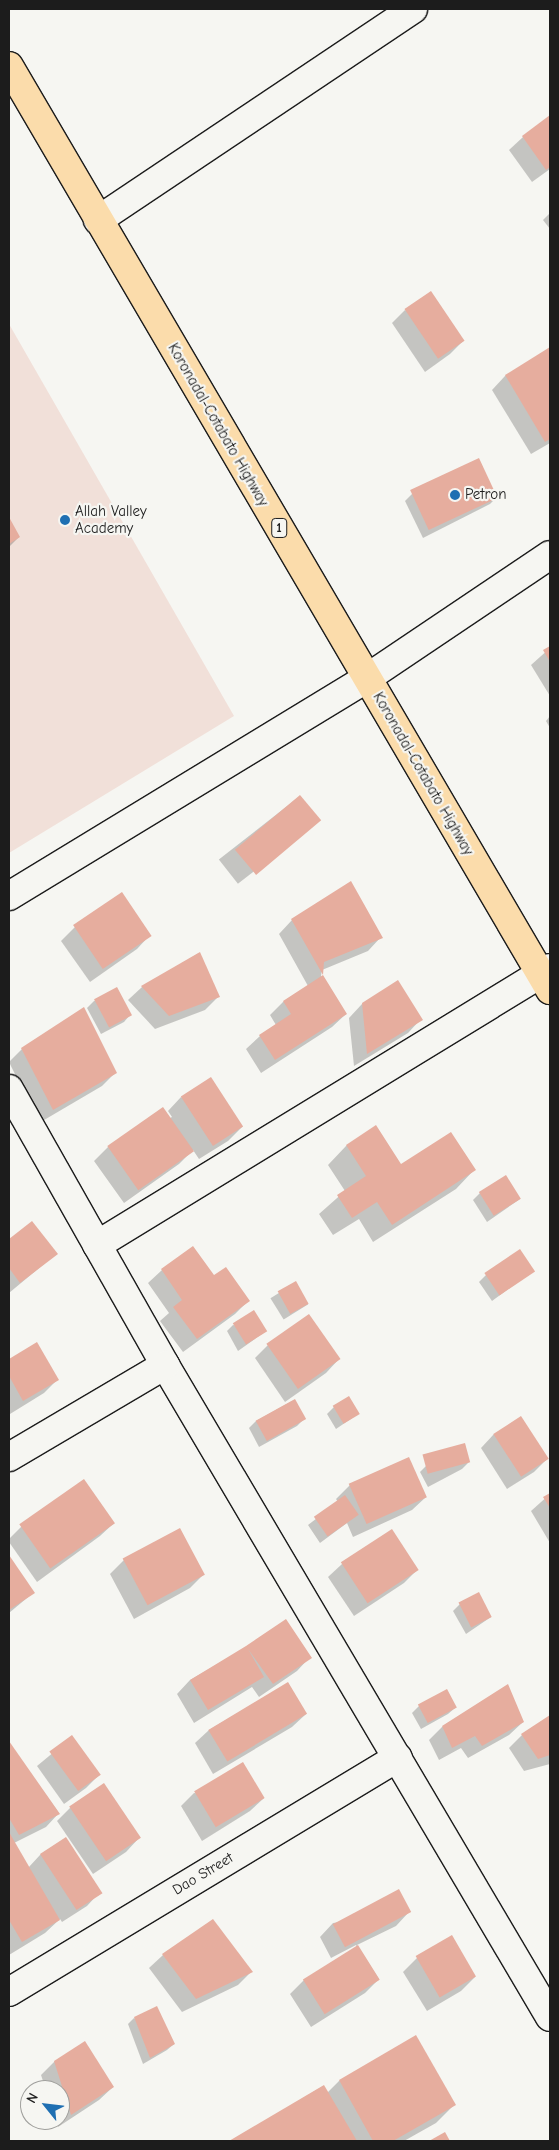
<!DOCTYPE html>
<html>
<head>
<meta charset="utf-8">
<style>
	body { margin:0 }
	#map { position:relative; width:559px; height:2150px; overflow:hidden; background:#f6f6f2; font-family:"Comic Neue",sans-serif }
	div>[style] { position:absolute }
	.built>* { inset:0; background:#f1e0d9 }
	.shadow>* { inset:0; background:#0003; transform-origin:0 0 }
	.building>* { inset:0; background:#e6ad9e; transform-origin:0 0 }
	.roads { filter:drop-shadow(1px 0 #1c1c1c) drop-shadow(-1px 0 #1c1c1c) drop-shadow(0 1px #1c1c1c) drop-shadow(0 -1px #1c1c1c) }
	.minor>* { height:28px; margin:-14px; padding:0 14px; transform-origin:14px; border-radius:14px; background:#f6f6f2 }
	.trunk>* { height:28px; margin:-14px; padding:0 14px; transform-origin:14px; border-radius:14px; background:#fbdcab }
	.dots>* { width:14px; height:14px; translate:-50% -50%; box-sizing:border-box; border:2px solid #f6f6f2; border-radius:50% }
	span { translate:-50% -50%; white-space:nowrap; text-align:center; line-height:1.15; -webkit-text-stroke:4.5px #f6f6f2; paint-order:stroke }
	.shield-label span { padding:1px 4px; background:#f6f6f2; border:1px solid; border-radius:4px; -webkit-text-stroke-width:0 }
	.shield-label { font-size:14px; color:#1c1c1c; font-weight:700 }
	.street-label { font-size:15px; color:#1c1c1c }
	.poi-label { font-size:15px; color:#1c1c1c }
	.left { translate:0 -50%; text-align:left }
	.frame { position:absolute; inset:0; border:10px solid #1c1c1c; pointer-events:none }
	.north { position:absolute; left:20px; top:2080px; width:50px; height:50px; box-sizing:border-box; background:#f6f6f2; border:1px solid #9f9f9c; border-radius:50%; rotate:299deg; font-size:14px; font-weight:700; line-height:20px; text-align:center; color:#1c1c1c }
	.north::after { content:''; display:block; margin:auto; width:18px; height:22px; background:#1f6fb2; clip-path:polygon(50% 0,100% 100%,50% 72%,0 100%) }
</style>
</head>
<body>
<div id="map">
	<div class="built">
		<i style="clip-path:polygon(9px 324px,234px 716px,9px 853px)"></i>
	</div>
	<div class="shadow">
		<i style="clip-path:polygon(550px 117px,550px 169px,532px 182px,509px 150px,523px 137px)"></i>
		<i style="clip-path:polygon(550px 213px,550px 229px,543px 220px)"></i>
		<i style="clip-path:polygon(405px 310px,463px 341px,450px 354px,425px 372px,392px 323px)"></i>
		<i style="clip-path:polygon(550px 349px,550px 443px,531px 454px,492px 390px,505px 376px)"></i>
		<i style="clip-path:polygon(412px 494px,497px 497px,490px 504px,423px 538px,405px 501px)"></i>
		<i style="clip-path:polygon(9px 520px,19px 537px,9px 547px)"></i>
		<i style="clip-path:polygon(550px 648px,550px 696px,531px 665px)"></i>
		<i style="clip-path:polygon(550px 716px,550px 728px,546px 721px)"></i>
		<i style="left:300px;top:796px;width:31px;height:103px;rotate:52deg"></i>
		<i style="clip-path:polygon(121px 894px,150px 935px,137px 949px,90px 982px,61px 941px,75px 927px)"></i>
		<i style="clip-path:polygon(292px 920px,381px 937px,368px 951px,322px 970px,321px 976px,346px 1014px,332px 1027px,261px 1073px,246px 1049px,260px 1036px,276px 1025px,270px 1015px,283px 1002px,308px 986px,279px 934px)"></i>
		<i style="clip-path:polygon(199px 953px,218px 997px,205px 1010px,155px 1029px,128px 1000px,142px 987px)"></i>
		<i style="clip-path:polygon(117px 989px,130px 1015px,124px 1022px,101px 1034px,87px 1008px,94px 1001px)"></i>
		<i style="clip-path:polygon(362px 1004px,421px 1019px,408px 1033px,354px 1066px,349px 1018px)"></i>
		<i style="clip-path:polygon(22px 1049px,115px 1073px,102px 1086px,39px 1123px,9px 1062px)"></i>
		<i style="clip-path:polygon(181px 1097px,242px 1127px,228px 1141px,199px 1159px,193px 1150px,179px 1164px,124px 1203px,94px 1161px,108px 1147px,163px 1108px,170px 1118px,172px 1117px,168px 1111px)"></i>
		<i style="clip-path:polygon(376px 1127px,401px 1166px,474px 1170px,456px 1189px,373px 1242px,359px 1219px,333px 1235px,319px 1214px,345px 1191px,328px 1165px,346px 1146px)"></i>
		<i style="clip-path:polygon(480px 1193px,520px 1199px,487px 1222px,473px 1200px)"></i>
		<i style="clip-path:polygon(32px 1223px,56px 1254px,9px 1293px,9px 1241px)"></i>
		<i style="clip-path:polygon(162px 1270px,213px 1277px,248px 1301px,235px 1314px,183px 1352px,160px 1321px,169px 1313px,148px 1283px)"></i>
		<i style="clip-path:polygon(533px 1271px,492px 1301px,479px 1282px,486px 1275px)"></i>
		<i style="left:295px;top:1283px;width:25px;height:29px;rotate:58deg"></i>
		<i style="clip-path:polygon(233px 1325px,266px 1331px,238px 1351px,227px 1331px)"></i>
		<i style="clip-path:polygon(36px 1344px,57px 1380px,44px 1393px,10px 1414px,9px 1360px)"></i>
		<i style="clip-path:polygon(268px 1345px,339px 1359px,326px 1373px,285px 1402px,255px 1358px)"></i>
		<i style="clip-path:polygon(294px 1400px,304px 1419px,297px 1426px,259px 1447px,249px 1428px,256px 1421px)"></i>
		<i style="clip-path:polygon(334px 1407px,358px 1414px,336px 1429px,327px 1414px)"></i>
		<i style="clip-path:polygon(494px 1434px,547px 1459px,534px 1472px,507px 1489px,481px 1448px)"></i>
		<i style="clip-path:polygon(469px 1462px,462px 1469px,428px 1487px,420px 1472px,427px 1465px)"></i>
		<i style="clip-path:polygon(350px 1485px,426px 1497px,412px 1510px,353px 1537px,347px 1523px,320px 1543px,308px 1525px,338px 1502px,336px 1499px)"></i>
		<i style="clip-path:polygon(550px 1494px,550px 1543px,531px 1511px)"></i>
		<i style="clip-path:polygon(114px 1523px,100px 1536px,37px 1582px,9px 1542px,9px 1539px,21px 1527px)"></i>
		<i style="clip-path:polygon(9px 1557px,33px 1593px,9px 1613px)"></i>
		<i style="clip-path:polygon(124px 1560px,203px 1575px,190px 1588px,134px 1619px,110px 1574px)"></i>
		<i style="clip-path:polygon(342px 1564px,417px 1570px,404px 1583px,354px 1616px,328px 1577px)"></i>
		<i style="clip-path:polygon(460px 1604px,491px 1617px,466px 1634px,453px 1611px)"></i>
		<i style="clip-path:polygon(247px 1647px,310px 1657px,297px 1671px,259px 1697px,252px 1687px,194px 1723px,177px 1694px,190px 1680px)"></i>
		<i style="clip-path:polygon(288px 1683px,306px 1714px,292px 1727px,213px 1774px,195px 1743px,209px 1730px)"></i>
		<i style="clip-path:polygon(419px 1706px,455px 1708px,448px 1714px,421px 1729px,412px 1713px)"></i>
		<i style="clip-path:polygon(550px 1716px,550px 1764px,524px 1771px,509px 1748px,522px 1735px)"></i>
		<i style="clip-path:polygon(523px 1722px,509px 1735px,468px 1758px,461px 1748px,439px 1760px,429px 1740px,442px 1727px)"></i>
		<i style="clip-path:polygon(72px 1737px,99px 1775px,86px 1788px,64px 1804px,37px 1766px)"></i>
		<i style="clip-path:polygon(9px 1743px,59px 1813px,46px 1827px,14px 1843px,28px 1868px,40px 1855px,65px 1839px,100px 1892px,87px 1906px,62px 1922px,60px 1919px,45px 1933px,9px 1955px)"></i>
		<i style="clip-path:polygon(104px 1785px,139px 1838px,126px 1852px,93px 1874px,57px 1821px,70px 1808px)"></i>
		<i style="clip-path:polygon(194px 1793px,264px 1798px,250px 1811px,202px 1841px,181px 1806px)"></i>
		<i style="clip-path:polygon(409px 1912px,396px 1926px,357px 1945px,379px 1979px,365px 1993px,311px 2027px,290px 1994px,304px 1980px,357px 1947px,356px 1945px,331px 1958px,320px 1937px,333px 1923px)"></i>
		<i style="clip-path:polygon(452px 1937px,475px 1977px,461px 1991px,427px 2011px,403px 1972px,417px 1958px)"></i>
		<i style="clip-path:polygon(163px 1955px,251px 1972px,238px 1985px,182px 2012px,149px 1968px)"></i>
		<i style="clip-path:polygon(134px 2018px,174px 2044px,167px 2050px,143px 2064px,128px 2024px)"></i>
		<i style="clip-path:polygon(415px 2037px,454px 2105px,436px 2123px,404px 2141px,232px 2141px,323px 2086px,327px 2093px,339px 2081px)"></i>
		<i style="clip-path:polygon(55px 2061px,113px 2087px,99px 2100px,58px 2127px,56px 2120px,60px 2120px,60px 2090px,46px 2090px,41px 2075px)"></i>
	</div>
	<div class="building">
		<i style="clip-path:polygon(550px 115px,550px 167px,546px 170px,522px 136px)"></i>
		<i style="left:431px;top:291px;width:60px;height:32px;rotate:56deg"></i>
		<i style="clip-path:polygon(550px 347px,550px 439px,545px 442px,505px 375px)"></i>
		<i style="left:479px;top:458px;width:44px;height:76px;rotate:65deg"></i>
		<i style="clip-path:polygon(9px 517px,20px 537px,9px 544px)"></i>
		<i style="clip-path:polygon(550px 646px,550px 662px,543px 650px)"></i>
		<i style="left:300px;top:795px;width:33px;height:85px;rotate:50deg"></i>
		<i style="clip-path:polygon(351px 881px,383px 938px,324px 962px,323px 975px,291px 919px)"></i>
		<i style="left:122px;top:892px;width:53px;height:59px;rotate:56deg"></i>
		<i style="clip-path:polygon(200px 952px,220px 997px,169px 1016px,141px 986px)"></i>
		<i style="clip-path:polygon(323px 975px,347px 1014px,275px 1060px,259px 1035px,291px 1014px,283px 1001px)"></i>
		<i style="clip-path:polygon(398px 980px,423px 1020px,367px 1054px,362px 1003px)"></i>
		<i style="left:117px;top:987px;width:32px;height:26px;rotate:62deg"></i>
		<i style="clip-path:polygon(84px 1007px,117px 1073px,53px 1110px,21px 1048px)"></i>
		<i style="left:211px;top:1077px;width:59px;height:36px;rotate:57deg"></i>
		<i style="left:163px;top:1107px;width:54px;height:68px;rotate:55deg"></i>
		<i style="clip-path:polygon(376px 1125px,401px 1164px,451px 1132px,476px 1170px,392px 1225px,377px 1202px,352px 1218px,337px 1195px,366px 1176px,346px 1145px)"></i>
		<i style="left:506px;top:1175px;width:28px;height:32px;rotate:58deg"></i>
		<i style="clip-path:polygon(32px 1221px,58px 1254px,20px 1283px,9px 1268px,9px 1239px)"></i>
		<i style="clip-path:polygon(193px 1246px,214px 1275px,226px 1267px,250px 1301px,197px 1339px,173px 1307px,182px 1300px,161px 1269px)"></i>
		<i style="left:520px;top:1249px;width:27px;height:43px;rotate:56deg"></i>
		<i style="left:296px;top:1281px;width:26px;height:21px;rotate:61deg"></i>
		<i style="left:254px;top:1310px;width:25px;height:25px;rotate:58deg"></i>
		<i style="left:309px;top:1314px;width:55px;height:52px;rotate:55deg"></i>
		<i style="clip-path:polygon(37px 1342px,59px 1380px,23px 1401px,9px 1376px,9px 1359px)"></i>
		<i style="left:349px;top:1396px;width:21px;height:19px;rotate:59deg"></i>
		<i style="left:295px;top:1399px;width:23px;height:45px;rotate:61deg"></i>
		<i style="left:521px;top:1416px;width:51px;height:33px;rotate:57deg"></i>
		<i style="left:465px;top:1443px;width:20px;height:44px;rotate:75deg"></i>
		<i style="left:409px;top:1457px;width:44px;height:66px;rotate:66deg"></i>
		<i style="left:84px;top:1479px;width:54px;height:79px;rotate:55deg"></i>
		<i style="clip-path:polygon(550px 1493px,550px 1508px,543px 1497px)"></i>
		<i style="left:345px;top:1495px;width:24px;height:38px;rotate:55deg"></i>
		<i style="left:180px;top:1528px;width:53px;height:65px;rotate:62deg"></i>
		<i style="left:392px;top:1529px;width:49px;height:61px;rotate:57deg"></i>
		<i style="clip-path:polygon(9px 1555px,35px 1593px,9px 1610px)"></i>
		<i style="left:479px;top:1592px;width:28px;height:23px;rotate:63deg"></i>
		<i style="clip-path:polygon(286px 1619px,312px 1658px,273px 1684px,248px 1649px,264px 1677px,208px 1710px,190px 1680px,246px 1646px)"></i>
		<i style="left:288px;top:1682px;width:37px;height:93px;rotate:59deg"></i>
		<i style="clip-path:polygon(508px 1684px,524px 1722px,482px 1746px,475px 1736px,452px 1748px,442px 1726px)"></i>
		<i style="left:447px;top:1689px;width:21px;height:33px;rotate:62deg"></i>
		<i style="clip-path:polygon(550px 1715px,550px 1755px,538px 1759px,521px 1734px)"></i>
		<i style="left:72px;top:1735px;width:49px;height:28px;rotate:54deg"></i>
		<i style="clip-path:polygon(9px 1741px,60px 1814px,19px 1835px,9px 1818px)"></i>
		<i style="left:243px;top:1762px;width:42px;height:57px;rotate:59deg"></i>
		<i style="left:104px;top:1783px;width:66px;height:42px;rotate:56deg"></i>
		<i style="clip-path:polygon(9px 1832px,60px 1920px,22px 1942px,9px 1920px)"></i>
		<i style="left:66px;top:1837px;width:67px;height:31px;rotate:57deg"></i>
		<i style="left:399px;top:1889px;width:26px;height:75px;rotate:62deg"></i>
		<i style="clip-path:polygon(213px 1919px,253px 1972px,196px 1999px,162px 1954px)"></i>
		<i style="left:452px;top:1935px;width:48px;height:42px;rotate:60deg"></i>
		<i style="left:358px;top:1945px;width:41px;height:65px;rotate:58deg"></i>
		<i style="clip-path:polygon(157px 2006px,175px 2044px,150px 2058px,134px 2017px)"></i>
		<i style="clip-path:polygon(416px 2035px,456px 2105px,393px 2141px,373px 2141px,339px 2080px)"></i>
		<i style="clip-path:polygon(85px 2041px,114px 2087px,71px 2115px,54px 2061px)"></i>
		<i style="clip-path:polygon(324px 2085px,357px 2141px,229px 2141px)"></i>
		<i style="clip-path:polygon(445px 2132px,450px 2141px,429px 2141px)"></i>
	</div>
	<div class="roads">
		<div class="minor">
			<i style="left:98px;top:220px;width:379px;rotate:-33.8deg"></i>
			<i style="left:9px;top:896px;width:419px;rotate:-31.3deg"></i>
			<i style="left:367px;top:678px;width:220px;rotate:-33.9deg"></i>
			<i style="left:9px;top:1089px;width:317px;rotate:60.5deg"></i>
			<i style="left:165px;top:1365px;width:757px;rotate:59.44deg"></i>
			<i style="left:97px;top:1245px;width:531px;rotate:-31.44deg"></i>
			<i style="left:9px;top:1457px;width:181px;rotate:-30.5deg"></i>
			<i style="left:9px;top:1992px;width:454px;rotate:-31.1deg"></i>
		</div>
		<div class="trunk">
			<i style="left:9px;top:66px;width:1071px;rotate:59.65deg"></i>
		</div>
	</div>
	<div class="dots">
		<i style="left:455px;top:495px;background:#1f6fb2"></i>
		<i style="left:65px;top:520px;background:#1f6fb2"></i>
	</div>
	<div class="shield-label">
		<span style="left:279px;top:528px">1</span>
	</div>
	<div class="street-label">
		<span style="left:218px;top:425px;rotate:60deg">Koronadal-Cotabato Highway</span>
		<span style="left:423px;top:774px;rotate:60deg">Koronadal-Cotabato Highway</span>
		<span style="left:203px;top:1874px;rotate:-31deg">Dao Street</span>
	</div>
	<div class="poi-label">
		<span class="left" style="left:465px;top:495px">Petron</span>
		<span class="left" style="left:75px;top:520px">Allah Valley<br>Academy</span>
	</div>
	<div class="frame"></div>
	<div class="north">N</div>
</div>
</body>
</html>
